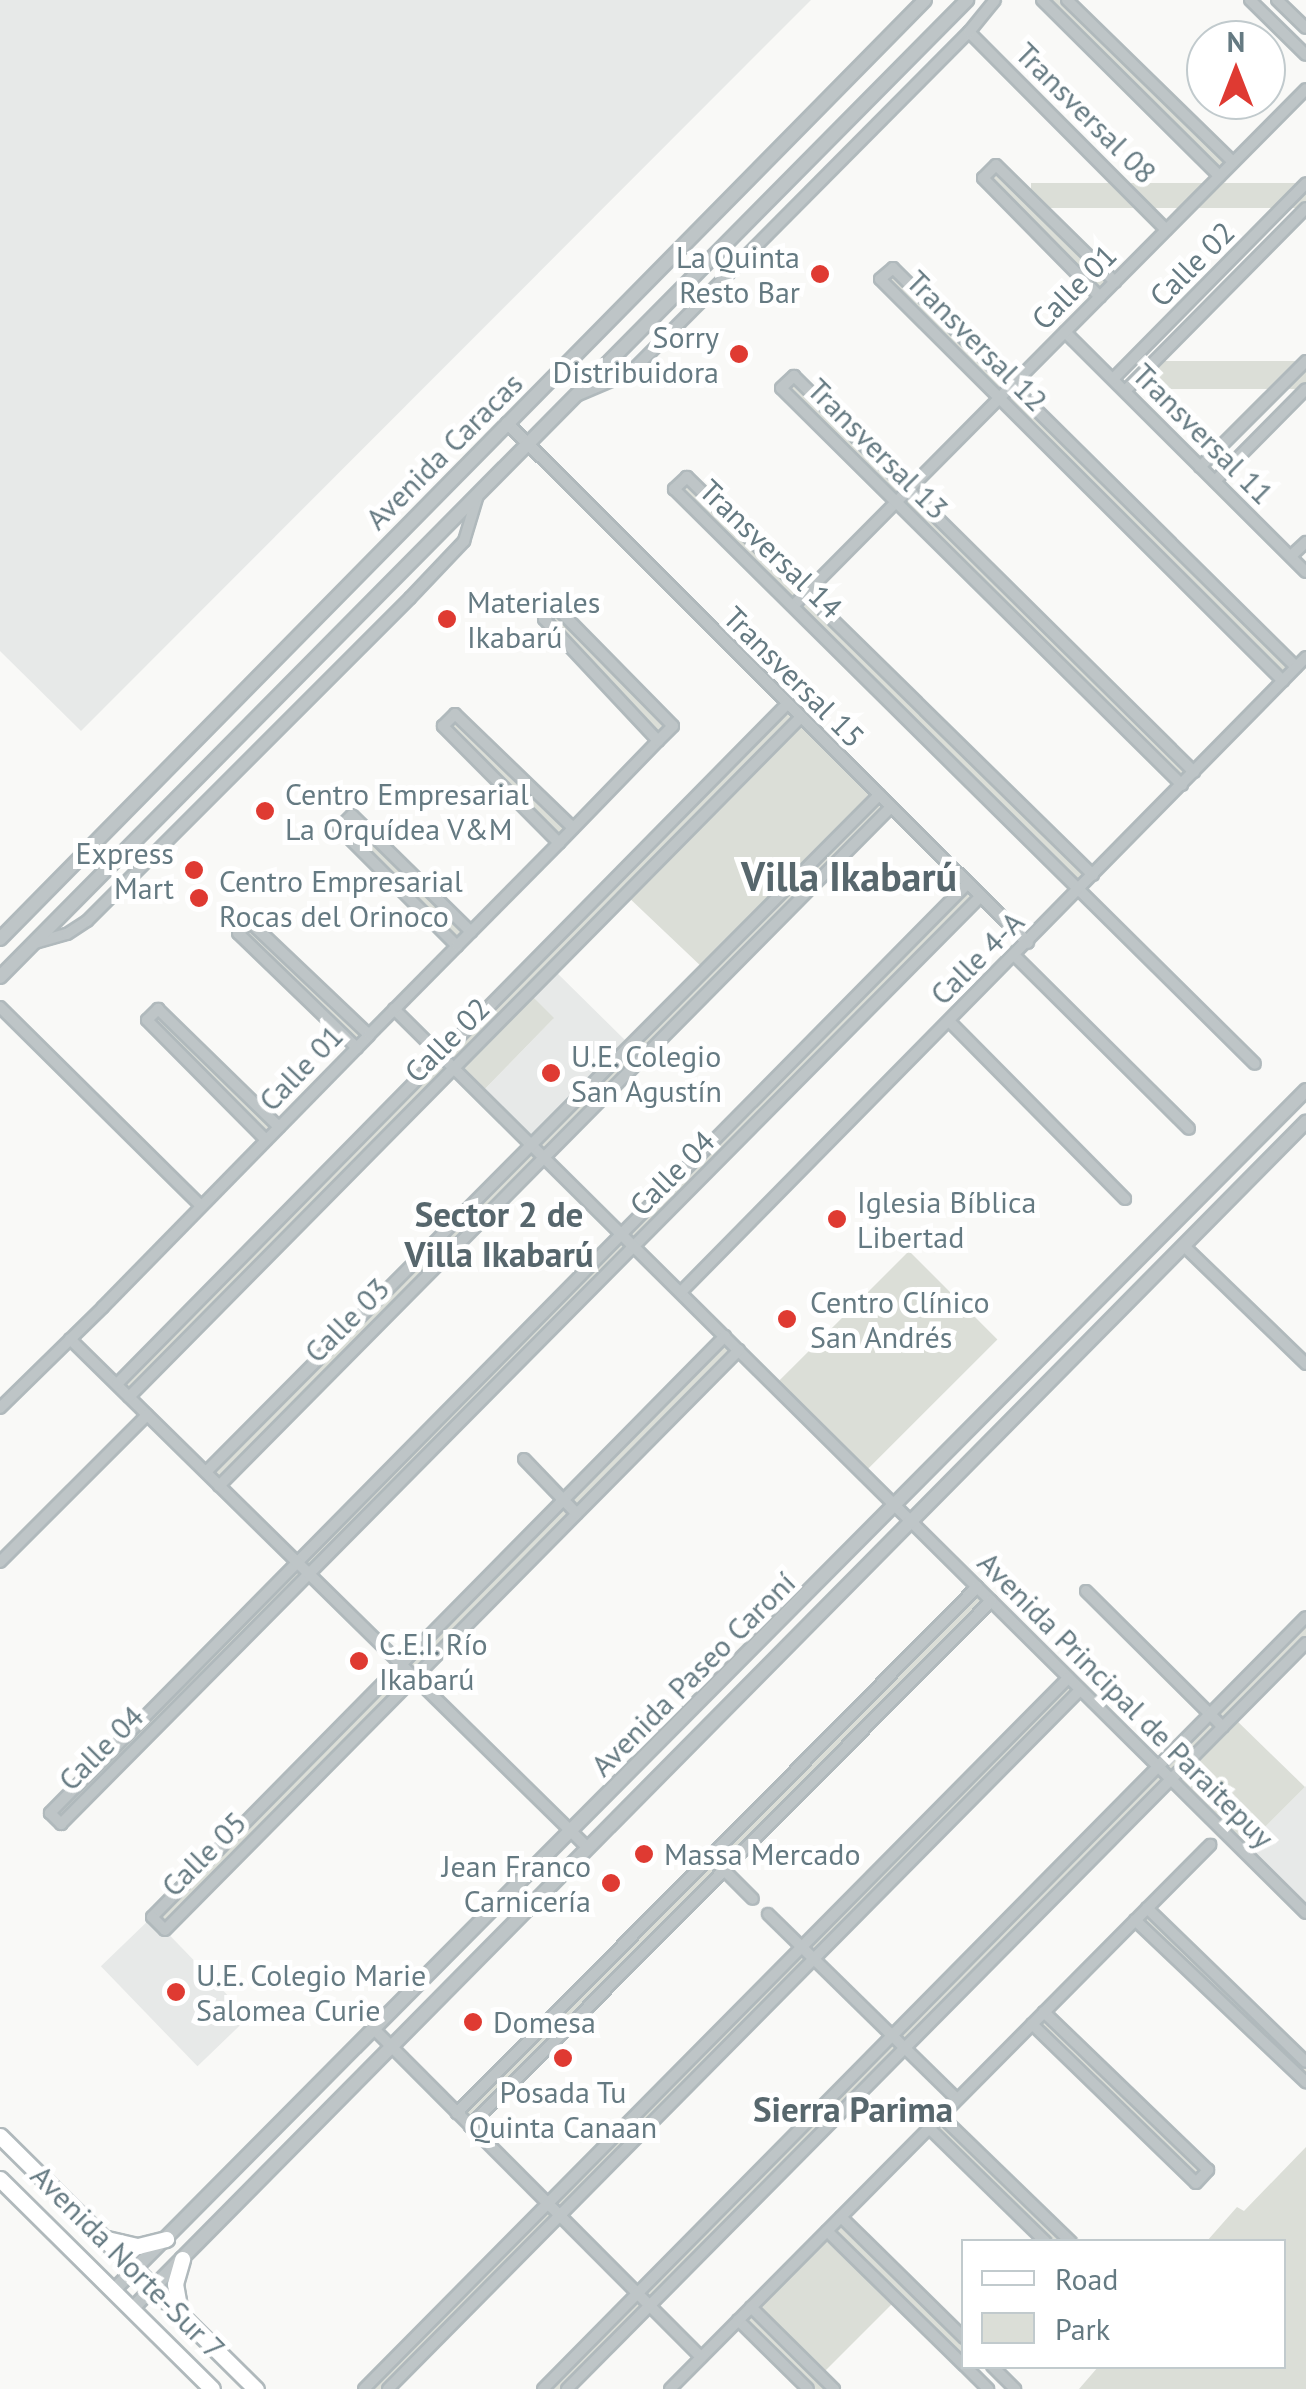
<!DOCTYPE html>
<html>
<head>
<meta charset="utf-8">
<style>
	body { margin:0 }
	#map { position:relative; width:1306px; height:2389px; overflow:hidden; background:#f9f9f7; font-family:"PT Sans",sans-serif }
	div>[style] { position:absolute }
	.built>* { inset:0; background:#e7e9e8; transform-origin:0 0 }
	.green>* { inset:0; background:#dbded7; transform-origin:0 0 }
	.roads { filter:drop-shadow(2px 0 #b0b9bc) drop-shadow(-2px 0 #b0b9bc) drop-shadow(0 2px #b0b9bc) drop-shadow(0 -2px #b0b9bc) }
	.minor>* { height:10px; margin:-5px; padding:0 5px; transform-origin:5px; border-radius:5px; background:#bec5c7 }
	.tertiary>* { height:12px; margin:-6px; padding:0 6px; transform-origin:6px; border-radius:6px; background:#bec5c7 }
	.secondary>* { height:15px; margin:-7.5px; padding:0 7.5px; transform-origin:7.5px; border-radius:7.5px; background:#fff }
	.dots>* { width:28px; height:28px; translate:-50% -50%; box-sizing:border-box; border:5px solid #fff; border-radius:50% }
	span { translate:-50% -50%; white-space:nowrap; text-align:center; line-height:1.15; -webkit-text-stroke:10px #fff; paint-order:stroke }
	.street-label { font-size:30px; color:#657a82 }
	.poi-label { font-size:30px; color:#657a82 }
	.right { translate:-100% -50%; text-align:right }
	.left { translate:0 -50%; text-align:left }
	.quarter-label { font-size:35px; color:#57676d; font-weight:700 }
	.district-label { font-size:40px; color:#57676d; font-weight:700 }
	.legend { position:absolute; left:961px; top:2239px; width:325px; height:130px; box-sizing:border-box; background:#fff; border:2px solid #c1cacd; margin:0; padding:12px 18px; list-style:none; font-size:30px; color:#657a82 }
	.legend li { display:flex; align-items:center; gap:20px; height:50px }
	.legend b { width:50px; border:2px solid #c1cacd }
	.north { position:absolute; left:1186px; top:20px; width:100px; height:100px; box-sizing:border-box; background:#fff; border:2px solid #c1cacd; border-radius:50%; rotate:0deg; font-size:28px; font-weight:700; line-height:40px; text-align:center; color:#657a82 }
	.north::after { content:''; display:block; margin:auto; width:35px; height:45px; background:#df3a32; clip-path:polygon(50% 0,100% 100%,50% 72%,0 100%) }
</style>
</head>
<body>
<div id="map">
	<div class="built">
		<i style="clip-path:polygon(0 0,811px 0,81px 731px,0 651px)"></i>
		<i style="clip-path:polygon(552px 968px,629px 1044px,530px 1143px,480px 1094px,553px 1019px,529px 993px)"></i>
		<i style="clip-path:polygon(1306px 1786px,1306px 1913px,1242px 1850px)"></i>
		<i style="left:152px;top:1917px;width:139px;height:71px;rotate:46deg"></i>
	</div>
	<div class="green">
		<i style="clip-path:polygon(1042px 0,1067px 0,1233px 162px,1220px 176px)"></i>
		<i style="left:996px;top:165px;width:167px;height:18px;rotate:45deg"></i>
		<i style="left:1306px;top:183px;width:25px;height:275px;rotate:90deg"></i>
		<i style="left:893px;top:268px;width:567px;height:18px;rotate:45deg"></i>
		<i style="left:1306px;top:361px;width:28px;height:149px;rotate:90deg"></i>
		<i style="left:794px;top:376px;width:564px;height:18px;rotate:45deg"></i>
		<i style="left:687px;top:478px;width:569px;height:17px;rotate:44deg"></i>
		<i style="left:556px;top:607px;width:167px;height:17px;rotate:45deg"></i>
		<i style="clip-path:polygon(787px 705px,891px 808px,219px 1485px,206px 1472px,704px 969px,626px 895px,529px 993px,554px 1018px,480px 1094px,455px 1068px,129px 1397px,117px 1385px)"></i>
		<i style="clip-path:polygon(455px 714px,572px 828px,558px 842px,443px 726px)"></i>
		<i style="left:352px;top:815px;width:166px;height:18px;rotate:45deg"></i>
		<i style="clip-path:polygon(968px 883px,981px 896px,61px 1824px,50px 1813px)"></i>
		<i style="left:250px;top:922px;width:163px;height:16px;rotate:44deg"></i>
		<i style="clip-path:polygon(158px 1009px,278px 1127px,265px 1140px,147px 1020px)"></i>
		<i style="left:909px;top:1251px;width:125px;height:190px;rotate:45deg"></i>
		<i style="left:725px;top:1336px;width:20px;height:816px;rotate:45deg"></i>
		<i style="left:977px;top:1587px;width:20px;height:740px;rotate:45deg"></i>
		<i style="clip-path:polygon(1306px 1617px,1306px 1643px,1233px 1717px,1305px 1787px,1242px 1850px,1171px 1780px,567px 2389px,543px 2389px)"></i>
		<i style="left:1068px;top:1678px;width:17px;height:1001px;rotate:45deg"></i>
		<i style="clip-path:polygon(1147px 1908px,1306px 2062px,1306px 2082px,1135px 1920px)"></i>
		<i style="left:1044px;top:2012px;width:228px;height:17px;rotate:44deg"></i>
		<i style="left:941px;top:2116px;width:180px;height:17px;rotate:44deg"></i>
		<i style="clip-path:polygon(1306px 2147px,1306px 2389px,1079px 2389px,1098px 2367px,1284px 2366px,1284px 2242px,1207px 2241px,1237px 2207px,1244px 2211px)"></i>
		<i style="clip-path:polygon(841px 2217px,963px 2338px,963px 2365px,896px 2300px,821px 2375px,834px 2389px,808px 2389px,738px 2320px)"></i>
	</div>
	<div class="roads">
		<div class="minor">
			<i style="left:1042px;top:0;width:250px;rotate:44.8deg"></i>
			<i style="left:1067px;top:0;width:232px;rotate:44.3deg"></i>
			<i style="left:1250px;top:0;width:78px;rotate:44.5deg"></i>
			<i style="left:1277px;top:0;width:40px;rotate:44deg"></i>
			<i style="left:969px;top:32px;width:279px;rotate:45.1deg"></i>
			<i style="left:1100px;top:297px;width:167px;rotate:-134.5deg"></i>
			<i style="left:983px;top:178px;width:18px;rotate:-45deg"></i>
			<i style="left:996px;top:165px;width:167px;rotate:44.5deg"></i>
			<i style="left:1065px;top:332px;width:340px;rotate:44.9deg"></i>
			<i style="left:1113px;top:379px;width:275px;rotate:-45.4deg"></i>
			<i style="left:1125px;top:391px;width:257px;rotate:-45.3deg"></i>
			<i style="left:576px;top:396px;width:59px;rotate:-23.1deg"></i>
			<i style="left:630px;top:373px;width:481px;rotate:-45.2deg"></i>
			<i style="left:969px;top:32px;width:41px;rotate:-50.9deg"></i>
			<i style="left:507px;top:423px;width:736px;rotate:44.94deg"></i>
			<i style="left:1200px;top:467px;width:150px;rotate:-45deg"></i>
			<i style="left:1215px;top:481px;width:129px;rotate:-45.3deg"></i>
			<i style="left:1291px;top:556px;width:21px;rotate:-43deg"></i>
			<i style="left:793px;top:606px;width:728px;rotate:-45.22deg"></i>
			<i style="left:1283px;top:681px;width:569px;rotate:-135.07deg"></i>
			<i style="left:880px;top:279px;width:17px;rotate:-40deg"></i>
			<i style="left:893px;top:268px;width:567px;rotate:44.71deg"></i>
			<i style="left:1182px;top:785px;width:564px;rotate:-135.29deg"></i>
			<i style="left:781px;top:388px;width:18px;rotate:-43deg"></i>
			<i style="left:794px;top:376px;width:563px;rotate:44.71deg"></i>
			<i style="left:559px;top:843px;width:165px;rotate:-134.8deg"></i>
			<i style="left:443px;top:726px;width:17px;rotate:-45deg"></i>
			<i style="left:455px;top:714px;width:164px;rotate:44deg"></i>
			<i style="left:1093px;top:875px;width:569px;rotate:-135.57deg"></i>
			<i style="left:687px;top:477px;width:18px;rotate:137deg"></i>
			<i style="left:674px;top:489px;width:817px;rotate:44.7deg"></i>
			<i style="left:968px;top:883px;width:1307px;rotate:134.63deg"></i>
			<i style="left:50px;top:1813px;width:16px;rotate:45deg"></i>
			<i style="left:61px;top:1824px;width:1307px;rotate:-45.25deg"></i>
			<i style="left:35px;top:943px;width:33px;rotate:-16deg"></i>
			<i style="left:67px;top:934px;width:24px;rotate:-33deg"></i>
			<i style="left:87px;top:921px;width:457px;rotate:-45deg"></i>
			<i style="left:410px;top:598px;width:79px;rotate:-46.5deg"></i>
			<i style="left:464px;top:541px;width:48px;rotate:-73.1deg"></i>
			<i style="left:457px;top:946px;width:167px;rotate:-135deg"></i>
			<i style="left:339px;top:828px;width:18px;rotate:-45deg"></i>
			<i style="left:352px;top:815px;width:167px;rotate:44.5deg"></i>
			<i style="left:1015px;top:956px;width:245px;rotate:44.8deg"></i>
			<i style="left:0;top:1007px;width:283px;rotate:44.7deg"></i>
			<i style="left:394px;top:1009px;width:1284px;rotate:44.75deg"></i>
			<i style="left:950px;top:1022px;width:249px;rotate:45.3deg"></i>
			<i style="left:357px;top:1048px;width:165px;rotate:-136deg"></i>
			<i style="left:238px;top:933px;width:16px;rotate:-43deg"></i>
			<i style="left:250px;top:922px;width:164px;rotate:43.5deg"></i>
			<i style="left:266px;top:1140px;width:169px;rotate:-134.8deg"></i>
			<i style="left:147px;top:1020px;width:16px;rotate:-45deg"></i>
			<i style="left:158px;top:1009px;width:169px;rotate:44.3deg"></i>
			<i style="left:1184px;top:1246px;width:170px;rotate:44deg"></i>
			<i style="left:681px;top:1292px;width:891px;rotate:-45.45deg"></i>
			<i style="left:725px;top:1336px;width:816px;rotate:134.6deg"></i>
			<i style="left:152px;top:1917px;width:18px;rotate:45deg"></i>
			<i style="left:165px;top:1930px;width:816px;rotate:-45.3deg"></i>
			<i style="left:70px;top:1339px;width:726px;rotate:44.5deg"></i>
			<i style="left:117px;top:1384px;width:955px;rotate:-45.42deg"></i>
			<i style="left:129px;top:1397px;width:955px;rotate:-45.34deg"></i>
			<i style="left:0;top:1408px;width:144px;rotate:-44.4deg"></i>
			<i style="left:103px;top:1307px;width:380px;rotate:-45.6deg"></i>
			<i style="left:369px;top:1035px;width:125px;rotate:-45.3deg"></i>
			<i style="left:457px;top:946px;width:145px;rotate:-45.3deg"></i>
			<i style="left:559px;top:843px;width:142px;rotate:-45.9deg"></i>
			<i style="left:658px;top:741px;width:21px;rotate:-45deg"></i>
			<i style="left:673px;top:726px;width:167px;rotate:-134.5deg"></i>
			<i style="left:556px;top:607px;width:17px;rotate:135deg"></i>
			<i style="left:544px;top:619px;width:167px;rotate:46.9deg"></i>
			<i style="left:524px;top:1459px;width:76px;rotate:46.1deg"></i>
			<i style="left:206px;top:1472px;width:955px;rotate:-45.17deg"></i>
			<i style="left:219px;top:1486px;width:955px;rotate:-45.3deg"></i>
			<i style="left:0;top:1562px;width:208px;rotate:-45deg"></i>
			<i style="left:1086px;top:1591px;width:193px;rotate:44.8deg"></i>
			<i style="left:711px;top:1857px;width:59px;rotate:45deg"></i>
			<i style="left:1147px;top:1908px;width:221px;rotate:44.1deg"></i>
			<i style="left:768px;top:1914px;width:264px;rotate:44.4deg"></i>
			<i style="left:1135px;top:1920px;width:236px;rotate:43.5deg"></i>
			<i style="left:1032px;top:2024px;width:228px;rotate:44.1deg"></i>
			<i style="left:1196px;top:2183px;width:18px;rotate:-47deg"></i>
			<i style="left:1208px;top:2170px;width:228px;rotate:-136.1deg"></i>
			<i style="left:375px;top:2030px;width:462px;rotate:45.1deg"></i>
			<i style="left:457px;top:2113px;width:740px;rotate:-45.33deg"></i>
			<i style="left:941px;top:2116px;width:181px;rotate:44.1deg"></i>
			<i style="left:470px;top:2126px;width:740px;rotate:-45.22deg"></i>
			<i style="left:929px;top:2128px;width:163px;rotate:44.3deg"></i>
			<i style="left:841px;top:2217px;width:173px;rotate:44.5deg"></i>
			<i style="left:827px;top:2231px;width:192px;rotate:44.4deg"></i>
			<i style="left:751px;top:2307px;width:117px;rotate:44.7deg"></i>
			<i style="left:738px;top:2320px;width:98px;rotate:44.6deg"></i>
			<i style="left:965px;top:2366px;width:33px;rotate:45deg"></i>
			<i style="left:992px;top:2366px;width:33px;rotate:45deg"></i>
			<i style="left:364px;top:2389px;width:1001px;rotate:-45.28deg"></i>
			<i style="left:388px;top:2389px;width:984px;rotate:-45.29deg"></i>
			<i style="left:543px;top:2389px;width:1085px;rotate:-45.34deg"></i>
			<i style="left:567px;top:2389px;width:1050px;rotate:-45.27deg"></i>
			<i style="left:670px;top:2389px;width:767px;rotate:-45.21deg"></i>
		</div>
		<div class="tertiary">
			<i style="left:0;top:939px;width:1318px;rotate:-45.43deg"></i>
			<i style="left:0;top:977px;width:1375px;rotate:-45.29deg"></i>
			<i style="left:113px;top:2291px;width:1693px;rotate:-45.19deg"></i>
			<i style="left:132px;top:2309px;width:1670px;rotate:-45.32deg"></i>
		</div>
		<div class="secondary">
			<i style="left:0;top:2136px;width:360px;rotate:44.7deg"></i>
			<i style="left:0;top:2179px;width:298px;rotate:44.7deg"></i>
			<i style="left:107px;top:2239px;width:32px;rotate:13deg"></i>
			<i style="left:138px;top:2246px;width:29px;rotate:-14deg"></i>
			<i style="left:180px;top:2312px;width:28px;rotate:-100deg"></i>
			<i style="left:175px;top:2284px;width:26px;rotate:-74deg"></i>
		</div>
	</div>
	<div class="dots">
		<i style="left:820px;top:274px;background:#df3a32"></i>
		<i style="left:739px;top:354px;background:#df3a32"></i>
		<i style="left:447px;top:619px;background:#df3a32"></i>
		<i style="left:265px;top:811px;background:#df3a32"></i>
		<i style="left:194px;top:870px;background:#df3a32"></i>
		<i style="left:199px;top:898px;background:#df3a32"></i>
		<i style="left:551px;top:1073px;background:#df3a32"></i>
		<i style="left:837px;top:1219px;background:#df3a32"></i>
		<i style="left:787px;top:1319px;background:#df3a32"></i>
		<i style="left:359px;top:1661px;background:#df3a32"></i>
		<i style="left:644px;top:1854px;background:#df3a32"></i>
		<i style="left:611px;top:1883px;background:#df3a32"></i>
		<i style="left:176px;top:1992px;background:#df3a32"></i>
		<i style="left:473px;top:2022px;background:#df3a32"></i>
		<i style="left:563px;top:2058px;background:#df3a32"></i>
	</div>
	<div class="street-label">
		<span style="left:1086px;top:113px;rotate:45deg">Transversal 08</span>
		<span style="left:1192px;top:264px;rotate:-45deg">Calle 02</span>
		<span style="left:1074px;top:287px;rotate:-45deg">Calle 01</span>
		<span style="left:977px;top:341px;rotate:45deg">Transversal 12</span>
		<span style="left:1203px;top:434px;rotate:45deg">Transversal 11</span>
		<span style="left:878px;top:449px;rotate:45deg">Transversal 13</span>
		<span style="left:444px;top:451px;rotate:-45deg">Avenida Caracas</span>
		<span style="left:771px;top:549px;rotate:44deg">Transversal 14</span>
		<span style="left:794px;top:677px;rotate:45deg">Transversal 15</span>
		<span style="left:977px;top:958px;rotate:-45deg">Calle 4-A</span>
		<span style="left:447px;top:1040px;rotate:-45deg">Calle 02</span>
		<span style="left:301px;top:1068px;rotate:-46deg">Calle 01</span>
		<span style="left:672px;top:1173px;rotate:-45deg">Calle 04</span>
		<span style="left:347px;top:1320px;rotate:-45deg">Calle 03</span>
		<span style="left:693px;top:1674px;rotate:-45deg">Avenida Paseo Caroní</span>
		<span style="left:1126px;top:1700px;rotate:45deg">Avenida Principal de Paraitepuy</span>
		<span style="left:101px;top:1748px;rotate:-45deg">Calle 04</span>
		<span style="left:204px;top:1854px;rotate:-45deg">Calle 05</span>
		<span style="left:128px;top:2262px;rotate:45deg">Avenida Norte-Sur 7</span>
	</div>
	<div class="poi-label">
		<span class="right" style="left:800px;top:274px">La Quinta<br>Resto Bar</span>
		<span class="right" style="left:719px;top:354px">Sorry<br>Distribuidora</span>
		<span class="left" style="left:467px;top:619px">Materiales<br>Ikabarú</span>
		<span class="left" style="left:285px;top:811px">Centro Empresarial<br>La Orquídea V&amp;M</span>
		<span class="right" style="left:174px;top:870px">Express<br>Mart</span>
		<span class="left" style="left:219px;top:898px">Centro Empresarial<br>Rocas del Orinoco</span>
		<span class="left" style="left:571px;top:1073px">U.E. Colegio<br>San Agustín</span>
		<span class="left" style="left:857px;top:1219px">Iglesia Bíblica<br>Libertad</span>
		<span class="left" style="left:810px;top:1319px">Centro Clínico<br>San Andrés</span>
		<span class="left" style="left:379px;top:1661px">C.E.I. Río<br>Ikabarú</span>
		<span class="left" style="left:664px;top:1854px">Massa Mercado</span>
		<span class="right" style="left:591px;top:1883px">Jean Franco<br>Carnicería</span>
		<span class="left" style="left:196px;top:1992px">U.E. Colegio Marie<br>Salomea Curie</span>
		<span class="left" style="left:493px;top:2022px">Domesa</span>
		<span style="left:563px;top:2109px">Posada Tu<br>Quinta Canaan</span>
	</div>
	<div class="quarter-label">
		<span style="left:499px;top:1234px">Sector 2 de<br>Villa Ikabarú</span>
		<span style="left:853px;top:2109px">Sierra Parima</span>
	</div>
	<div class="district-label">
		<span style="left:849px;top:876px">Villa Ikabarú</span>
	</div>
	<ul class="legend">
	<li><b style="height:12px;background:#fff"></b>Road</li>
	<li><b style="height:28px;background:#dbded7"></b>Park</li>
	</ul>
	<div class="north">N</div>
</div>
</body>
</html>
